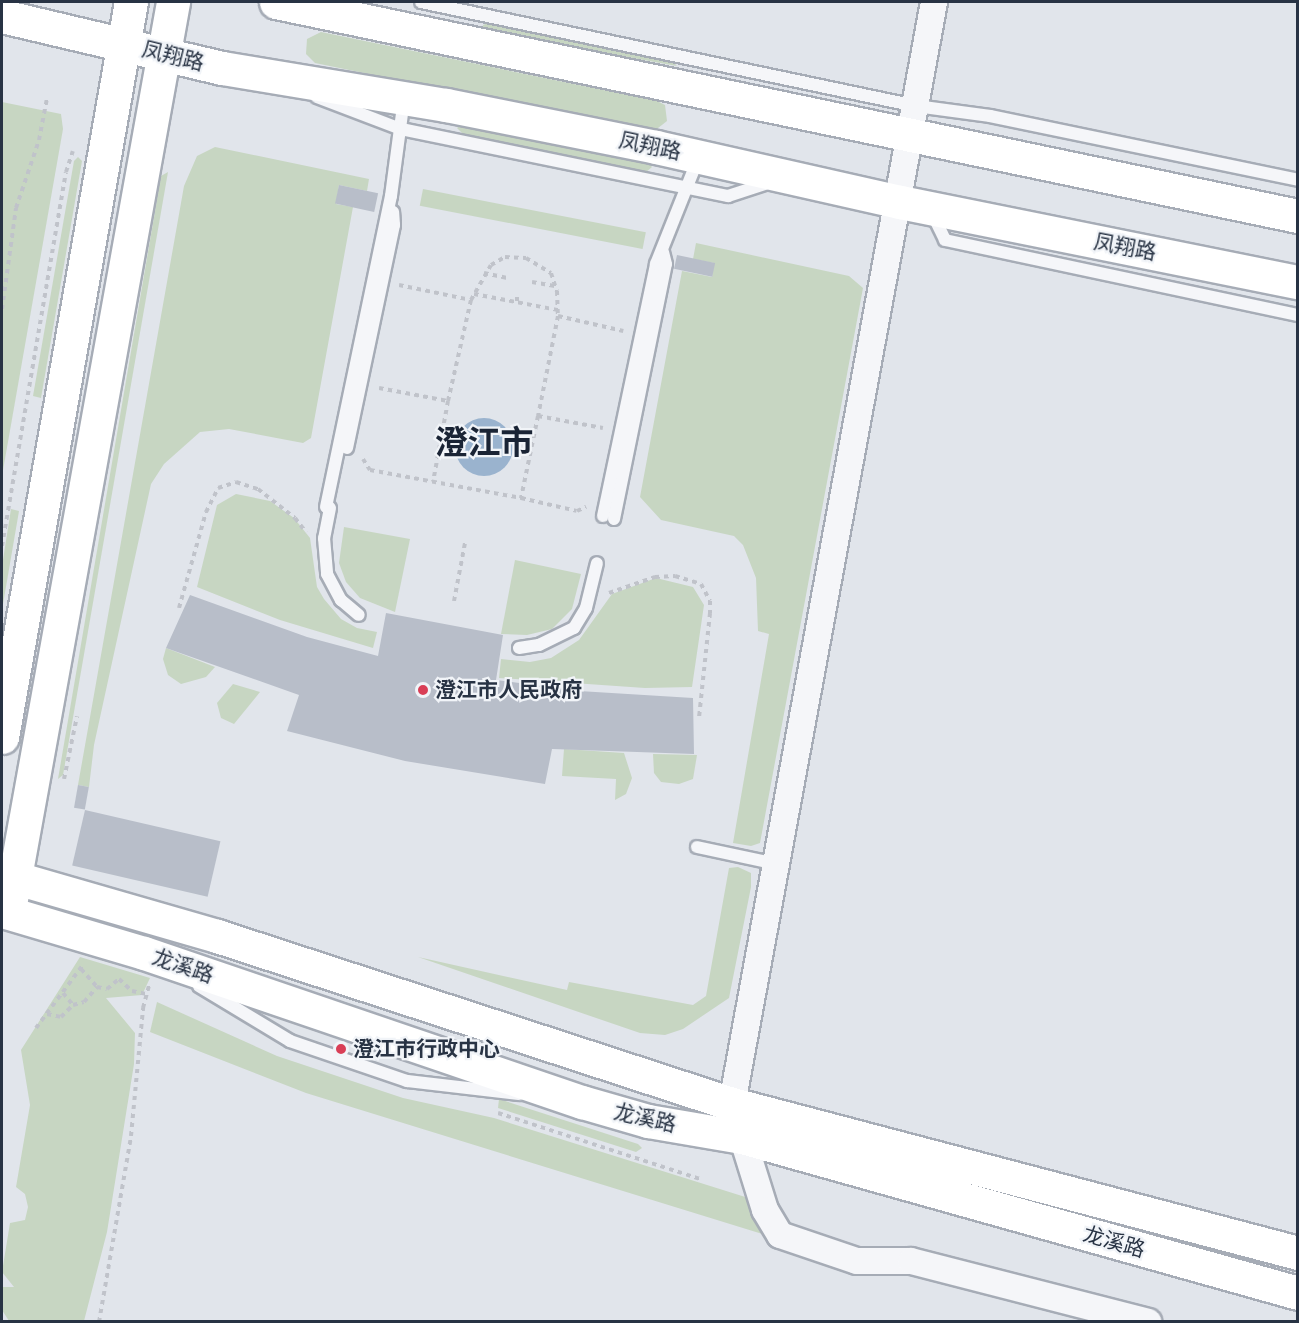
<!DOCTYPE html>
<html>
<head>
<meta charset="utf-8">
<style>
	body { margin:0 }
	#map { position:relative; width:1299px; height:1323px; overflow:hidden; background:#e1e5eb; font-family:Roboto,"Noto Sans SC",sans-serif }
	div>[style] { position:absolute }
	.green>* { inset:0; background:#c7d6c2; transform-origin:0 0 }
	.water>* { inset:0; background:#9ab3ce }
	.round { border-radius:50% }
	.building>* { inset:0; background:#b8bec9; transform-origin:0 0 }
	.path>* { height:4px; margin-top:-2px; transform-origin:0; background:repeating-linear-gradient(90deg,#c0c3ca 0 4.5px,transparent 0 9px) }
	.roads { filter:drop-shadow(2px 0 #a6acb6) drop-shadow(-2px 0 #a6acb6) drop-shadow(0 2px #a6acb6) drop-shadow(0 -2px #a6acb6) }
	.lane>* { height:12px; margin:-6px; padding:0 6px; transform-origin:6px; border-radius:6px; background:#f5f6f9 }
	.street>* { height:26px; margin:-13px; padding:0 13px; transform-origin:13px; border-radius:13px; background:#f5f6f9 }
	.secondary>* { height:33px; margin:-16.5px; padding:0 16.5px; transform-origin:16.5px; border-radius:16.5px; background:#fff }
	.primary>* { height:33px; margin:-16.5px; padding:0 16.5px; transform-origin:16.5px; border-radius:16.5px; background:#fff }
	.dots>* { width:16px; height:16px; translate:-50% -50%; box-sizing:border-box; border:3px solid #f1f4f8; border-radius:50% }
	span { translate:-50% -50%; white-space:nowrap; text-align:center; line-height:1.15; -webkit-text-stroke:4.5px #f1f4f8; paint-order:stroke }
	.street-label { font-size:21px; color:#283344 }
	.poi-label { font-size:21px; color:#283344; font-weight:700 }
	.left { translate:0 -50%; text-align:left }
	.town-label { font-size:33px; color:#1a2435; font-weight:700 }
	.frame { position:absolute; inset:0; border:3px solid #283344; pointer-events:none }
</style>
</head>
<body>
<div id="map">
	<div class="green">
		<i style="clip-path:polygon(488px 23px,673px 62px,677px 66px,483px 31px,483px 25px)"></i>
		<i style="clip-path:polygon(321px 32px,657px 101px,665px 105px,667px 121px,653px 132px,315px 63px,306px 54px,307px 39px)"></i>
		<i style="clip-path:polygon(2px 102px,61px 114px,63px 129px,2px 476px)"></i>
		<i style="clip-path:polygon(463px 123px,647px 162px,652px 167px,645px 173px,463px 134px,457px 128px)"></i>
		<i style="clip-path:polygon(215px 147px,369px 179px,367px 191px,339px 185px,336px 204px,353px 207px,311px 438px,303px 443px,229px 429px,200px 432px,164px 464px,151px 484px,94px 745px,89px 787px,78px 785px,184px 186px,197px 156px)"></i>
		<i style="clip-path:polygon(78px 157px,82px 161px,41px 398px,33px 396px,74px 161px)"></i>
		<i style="clip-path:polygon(168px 172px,63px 775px,58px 779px,161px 176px)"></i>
		<i style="left:423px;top:189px;width:227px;height:17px;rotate:11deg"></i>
		<i style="clip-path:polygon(696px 243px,849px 276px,863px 288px,760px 843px,751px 846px,733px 843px,769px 634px,758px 631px,756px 578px,743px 545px,734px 536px,661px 520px,640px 497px,682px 271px,712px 277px,714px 263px,693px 259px)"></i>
		<i style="clip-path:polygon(236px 494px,270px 501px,294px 518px,310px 538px,317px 587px,324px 599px,341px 619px,357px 628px,377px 632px,373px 648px,280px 620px,197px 587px,217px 505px)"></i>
		<i style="clip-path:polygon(11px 509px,19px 511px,2px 610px,2px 566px)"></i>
		<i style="clip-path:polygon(344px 527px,410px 539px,395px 612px,360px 598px,346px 582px,339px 563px)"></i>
		<i style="clip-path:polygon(515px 560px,581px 574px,572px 609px,552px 629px,527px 635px,501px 634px)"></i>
		<i style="clip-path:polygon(656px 578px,693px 587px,704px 605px,692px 687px,645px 688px,499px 678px,501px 659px,530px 662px,551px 658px,579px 640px,612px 594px)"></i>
		<i style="clip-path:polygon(166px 648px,215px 667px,206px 677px,181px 684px,168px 675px,163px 659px)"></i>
		<i style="clip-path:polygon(233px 684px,260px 692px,234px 724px,221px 718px,217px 703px)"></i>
		<i style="clip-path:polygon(564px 749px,624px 753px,632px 778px,626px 794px,615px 800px,616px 779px,562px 776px)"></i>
		<i style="clip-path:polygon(653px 754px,697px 755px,693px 779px,679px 784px,661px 782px,654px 773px)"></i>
		<i style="clip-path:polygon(738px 867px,751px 873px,751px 887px,729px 998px,683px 1029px,665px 1035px,640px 1033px,418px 957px,567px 990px,569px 982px,693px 1005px,706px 996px,729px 868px)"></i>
		<i style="clip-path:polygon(80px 957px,150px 978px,142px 995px,106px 998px,135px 1033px,134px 1064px,107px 1232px,84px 1321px,9px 1321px,2px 1310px,2px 1287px,14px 1287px,2px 1272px,10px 1223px,25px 1220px,28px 1207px,25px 1194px,16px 1187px,30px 1105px,21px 1050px)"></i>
		<i style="clip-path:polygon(157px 1002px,277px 1056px,403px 1098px,494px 1118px,758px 1201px,772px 1237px,306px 1093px,150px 1032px)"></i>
		<i style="clip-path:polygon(499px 1099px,638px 1144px,642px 1148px,636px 1152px,498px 1108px)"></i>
	</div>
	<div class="water">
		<i class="round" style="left:455px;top:418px;width:58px;height:58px"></i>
	</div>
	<div class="building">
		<i style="left:339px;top:185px;width:40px;height:19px;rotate:12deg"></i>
		<i style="left:677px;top:255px;width:39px;height:14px;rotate:12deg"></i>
		<i style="clip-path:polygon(190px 595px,307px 637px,378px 656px,386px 613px,503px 635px,496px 680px,579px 691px,693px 698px,694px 754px,552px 749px,545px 784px,405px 761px,287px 731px,299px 695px,166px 648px)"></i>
		<i style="left:78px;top:785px;width:11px;height:23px;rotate:10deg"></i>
		<i style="left:85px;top:810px;width:139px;height:57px;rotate:13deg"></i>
	</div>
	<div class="path">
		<i style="left:484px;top:273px;width:25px;rotate:12deg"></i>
		<i style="left:532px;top:282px;width:23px;rotate:10deg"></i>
		<i style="left:399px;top:285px;width:74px;rotate:11.8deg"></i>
		<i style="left:471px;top:300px;width:40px;rotate:-60.3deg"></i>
		<i style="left:491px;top:265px;width:16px;rotate:-30deg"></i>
		<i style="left:505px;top:257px;width:21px;rotate:3deg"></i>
		<i style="left:526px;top:258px;width:29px;rotate:31deg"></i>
		<i style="left:551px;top:273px;width:19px;rotate:72deg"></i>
		<i style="left:557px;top:291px;width:25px;rotate:88deg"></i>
		<i style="left:558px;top:316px;width:67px;rotate:13deg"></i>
		<i style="left:474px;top:294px;width:86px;rotate:10.8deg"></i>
		<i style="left:517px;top:301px;width:9px;rotate:-90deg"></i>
		<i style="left:2px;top:309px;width:102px;rotate:-82.1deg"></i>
		<i style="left:16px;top:208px;width:72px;rotate:-71.3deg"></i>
		<i style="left:39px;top:140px;width:43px;rotate:-79.2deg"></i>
		<i style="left:558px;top:316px;width:102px;rotate:101.3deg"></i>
		<i style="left:538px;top:416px;width:66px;rotate:10.5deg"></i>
		<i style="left:379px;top:388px;width:70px;rotate:10.7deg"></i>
		<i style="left:448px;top:401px;width:82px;rotate:100.5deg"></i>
		<i style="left:448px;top:401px;width:104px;rotate:-77.2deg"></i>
		<i style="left:538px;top:416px;width:84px;rotate:101.7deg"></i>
		<i style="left:521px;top:498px;width:57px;rotate:13.1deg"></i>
		<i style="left:577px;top:511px;width:10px;rotate:-24deg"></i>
		<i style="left:363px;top:459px;width:13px;rotate:58deg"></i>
		<i style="left:370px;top:470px;width:154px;rotate:10.5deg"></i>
		<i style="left:2px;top:546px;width:379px;rotate:-80.3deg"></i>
		<i style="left:66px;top:172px;width:22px;rotate:-72deg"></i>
		<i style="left:609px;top:593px;width:49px;rotate:-19.2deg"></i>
		<i style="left:655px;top:577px;width:20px;rotate:-3deg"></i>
		<i style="left:675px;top:576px;width:27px;rotate:17deg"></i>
		<i style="left:701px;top:584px;width:19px;rotate:62deg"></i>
		<i style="left:710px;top:601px;width:12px;rotate:90deg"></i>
		<i style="left:710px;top:613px;width:105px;rotate:96deg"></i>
		<i style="left:454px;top:601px;width:59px;rotate:-79.3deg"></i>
		<i style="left:179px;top:608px;width:100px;rotate:-74.3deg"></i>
		<i style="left:206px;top:512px;width:27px;rotate:-63deg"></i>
		<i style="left:218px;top:488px;width:19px;rotate:-18deg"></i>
		<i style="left:236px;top:482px;width:23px;rotate:18deg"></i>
		<i style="left:258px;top:489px;width:47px;rotate:38.1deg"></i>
		<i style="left:295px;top:518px;width:18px;rotate:52deg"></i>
		<i style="left:64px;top:779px;width:64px;rotate:-78.3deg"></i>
		<i style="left:81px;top:969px;width:24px;rotate:48deg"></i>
		<i style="left:97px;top:987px;width:10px;rotate:11deg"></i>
		<i style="left:107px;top:989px;width:16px;rotate:-40deg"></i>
		<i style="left:119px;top:979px;width:18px;rotate:43deg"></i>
		<i style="left:132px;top:991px;width:14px;rotate:12deg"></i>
		<i style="left:63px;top:993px;width:16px;rotate:50deg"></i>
		<i style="left:47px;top:1014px;width:14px;rotate:12deg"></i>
		<i style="left:61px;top:1017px;width:17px;rotate:-45deg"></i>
		<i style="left:73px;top:1005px;width:11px;rotate:-15deg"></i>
		<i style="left:84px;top:1002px;width:20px;rotate:-49deg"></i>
		<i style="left:36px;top:1028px;width:77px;rotate:-53.4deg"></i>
		<i style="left:498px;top:1113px;width:213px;rotate:18.1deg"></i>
		<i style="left:99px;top:1322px;width:189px;rotate:-80.2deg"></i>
		<i style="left:131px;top:1136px;width:129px;rotate:-84.6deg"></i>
		<i style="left:143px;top:1008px;width:24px;rotate:-75deg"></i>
	</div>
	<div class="roads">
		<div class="lane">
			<i style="left:421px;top:2px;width:506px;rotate:11.87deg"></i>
			<i style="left:916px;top:106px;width:75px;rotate:7.7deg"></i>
			<i style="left:990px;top:116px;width:315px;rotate:11.7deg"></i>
			<i style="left:317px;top:97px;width:90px;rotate:20.9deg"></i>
			<i style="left:401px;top:129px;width:334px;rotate:11.6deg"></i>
			<i style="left:728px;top:196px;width:45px;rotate:-18deg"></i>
			<i style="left:931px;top:211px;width:32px;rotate:64deg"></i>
			<i style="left:945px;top:240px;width:361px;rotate:12deg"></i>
			<i style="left:347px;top:448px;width:228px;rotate:-78.1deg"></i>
			<i style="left:394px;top:225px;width:13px;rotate:-94deg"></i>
			<i style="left:326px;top:507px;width:318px;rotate:-78.2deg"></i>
			<i style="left:391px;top:196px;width:98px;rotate:-82.4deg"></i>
			<i style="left:330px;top:508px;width:31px;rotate:101deg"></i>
			<i style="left:324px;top:538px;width:36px;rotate:85deg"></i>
			<i style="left:327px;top:574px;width:30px;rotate:62deg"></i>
			<i style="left:341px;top:600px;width:23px;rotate:40deg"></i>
			<i style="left:603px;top:516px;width:258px;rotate:-78.1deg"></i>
			<i style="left:656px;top:264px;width:113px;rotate:-68.2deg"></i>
			<i style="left:614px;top:519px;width:260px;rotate:-78.5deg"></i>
			<i style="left:666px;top:264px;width:12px;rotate:-104deg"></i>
			<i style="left:519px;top:648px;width:20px;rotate:-9deg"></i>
			<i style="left:539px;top:645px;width:39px;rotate:-26deg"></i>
			<i style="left:574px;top:628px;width:23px;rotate:-59deg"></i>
			<i style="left:586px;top:608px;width:46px;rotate:-76.3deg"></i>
			<i style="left:697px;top:847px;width:82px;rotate:12deg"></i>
			<i style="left:199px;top:986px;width:106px;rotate:31.1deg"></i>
			<i style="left:290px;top:1041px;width:124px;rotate:18.9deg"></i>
			<i style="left:407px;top:1081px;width:113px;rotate:6.6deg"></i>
		</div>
		<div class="street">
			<i style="left:934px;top:2px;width:1120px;rotate:100.39deg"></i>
			<i style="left:732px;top:1104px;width:111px;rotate:72.7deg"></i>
			<i style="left:765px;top:1210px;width:29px;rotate:59deg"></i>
			<i style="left:780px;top:1235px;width:81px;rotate:18.7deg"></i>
			<i style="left:857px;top:1261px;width:54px"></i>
			<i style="left:911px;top:1261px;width:245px;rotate:14.4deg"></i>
		</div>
		<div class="secondary">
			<i style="left:2px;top:737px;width:746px;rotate:-80.05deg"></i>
			<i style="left:2px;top:874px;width:224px;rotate:16.1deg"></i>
			<i style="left:217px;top:936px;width:542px;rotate:18.07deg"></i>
			<i style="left:732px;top:1104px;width:585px;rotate:14.75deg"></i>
			<i style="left:11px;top:899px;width:912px;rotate:-79.76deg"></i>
			<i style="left:2px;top:911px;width:148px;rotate:16.5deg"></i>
			<i style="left:144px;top:953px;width:463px;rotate:18.8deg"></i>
			<i style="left:582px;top:1102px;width:69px;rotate:16.1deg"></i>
			<i style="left:648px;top:1121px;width:95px;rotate:9.7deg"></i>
			<i style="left:742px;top:1137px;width:577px;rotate:15.67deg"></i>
		</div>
		<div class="primary">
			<i style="left:276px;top:2px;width:1044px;rotate:11.83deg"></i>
			<i style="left:2px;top:16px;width:226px;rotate:13.3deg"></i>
			<i style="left:222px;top:68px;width:227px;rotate:9.4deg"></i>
			<i style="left:446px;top:105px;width:214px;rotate:11.3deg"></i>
			<i style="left:656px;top:147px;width:250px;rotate:12.7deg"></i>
			<i style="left:900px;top:202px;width:406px;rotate:11.4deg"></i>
		</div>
	</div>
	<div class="dots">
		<i style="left:423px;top:690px;background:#d93e56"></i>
		<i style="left:341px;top:1049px;background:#d93e56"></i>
	</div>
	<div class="street-label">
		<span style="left:173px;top:56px;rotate:14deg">凤翔路</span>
		<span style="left:650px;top:146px;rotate:12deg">凤翔路</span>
		<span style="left:1125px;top:247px;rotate:11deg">凤翔路</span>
		<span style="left:183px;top:966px;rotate:19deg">龙溪路</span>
		<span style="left:645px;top:1118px;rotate:13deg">龙溪路</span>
		<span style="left:1114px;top:1242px;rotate:16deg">龙溪路</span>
	</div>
	<div class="poi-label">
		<span class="left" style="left:435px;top:690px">澄江市人民政府</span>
		<span class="left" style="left:353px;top:1049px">澄江市行政中心</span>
	</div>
	<div class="town-label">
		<span style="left:484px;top:443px">澄江市</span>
	</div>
	<div class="frame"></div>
</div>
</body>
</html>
